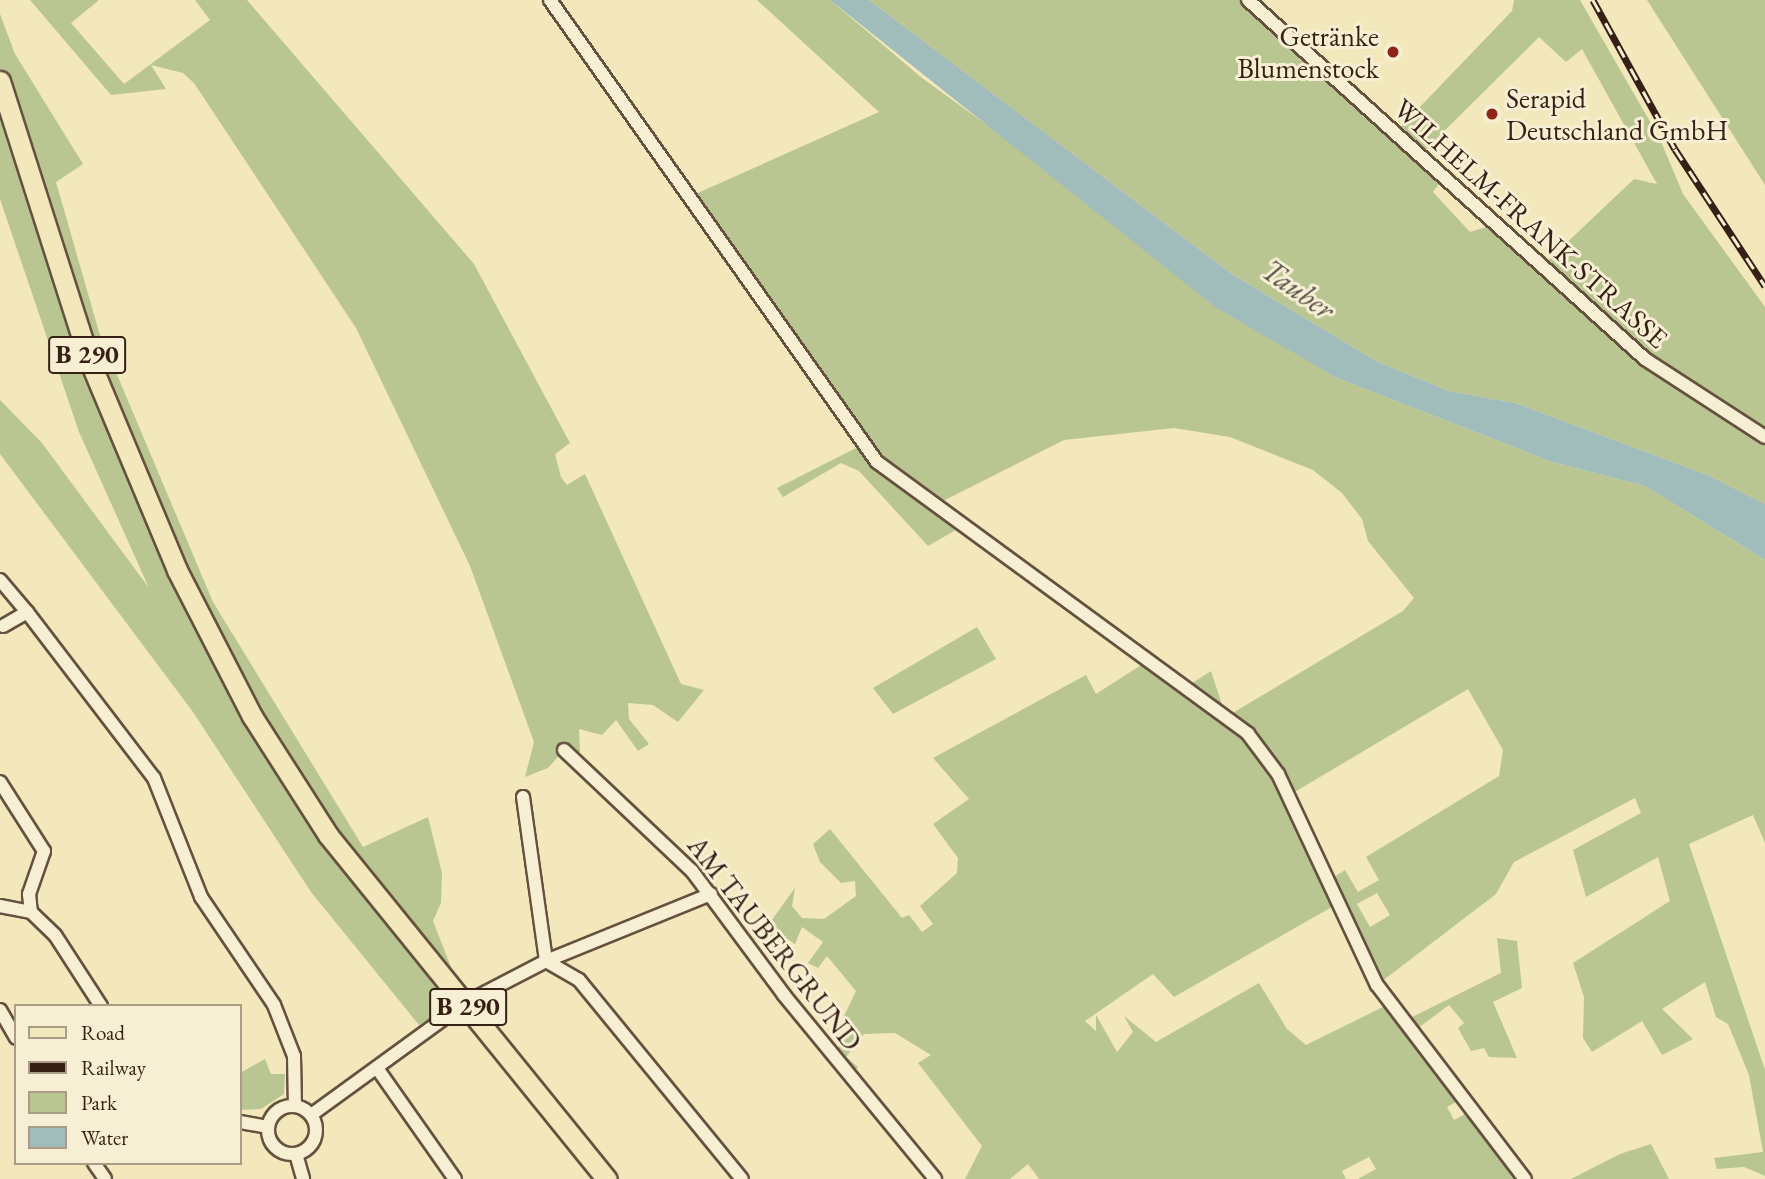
<!DOCTYPE html>
<html>
<head>
<meta charset="utf-8">
<style>
	body { margin:0 }
	#map { position:relative; width:1765px; height:1179px; overflow:hidden; background:#f3e7bc; font-family:"EB Garamond",serif }
	div>[style] { position:absolute }
	.green>* { inset:0; background:#b9c692 }
	.water>* { inset:0; background:#a1bdbb }
	.roads { filter:drop-shadow(2px 0 #65513e) drop-shadow(-2px 0 #65513e) drop-shadow(0 2px #65513e) drop-shadow(0 -2px #65513e) }
	.minor>* { height:12px; margin:-6px; padding:0 6px; transform-origin:6px; border-radius:6px; background:#f7efd3 }
	.minor>.ring { margin:-6px; padding:0; box-sizing:content-box; background:none; border:12px solid #f7efd3; border-radius:50% }
	.primary>* { height:19px; margin:-9.5px; padding:0 9.5px; transform-origin:9.5px; border-radius:9.5px; background:#f3e7bc }
	.rail>* { height:7px; margin-top:-3.5px; transform-origin:0; background:repeating-linear-gradient(90deg,#f7efd3 0 13px,#361f14 0 26px); box-sizing:border-box; border-block:2px solid #361f14 }
	.dots>* { width:19px; height:19px; translate:-50% -50%; box-sizing:border-box; border:4px solid #f7efd3; border-radius:50% }
	span { translate:-50% -50%; white-space:nowrap; text-align:center; line-height:1.15; -webkit-text-stroke:6px #f7efd3; paint-order:stroke }
	.shield-label span { padding:2px 5px; background:#f7efd3; border:2px solid; border-radius:5px; -webkit-text-stroke-width:0 }
	.shield-label { font-size:26px; color:#361f14; font-weight:700 }
	.poi-label { font-size:28px; color:#361f14 }
	.right { translate:-100% -50%; text-align:right }
	.left { translate:0 -50%; text-align:left }
	.street-label { font-size:28px; color:#361f14 }
	.water-label { font-size:30px; color:#564e46; font-style:italic }
	.legend { position:absolute; left:14px; top:1004px; width:228px; height:161px; box-sizing:border-box; background:#f7efd3; border:2px solid #aa9c87; margin:0; padding:9px 12px; list-style:none; font-size:21px; color:#361f14 }
	.legend li { display:flex; align-items:center; gap:14px; height:35px }
	.legend b { width:35px; border:2px solid #aa9c87 }
</style>
</head>
<body>
<div id="map">
	<div class="green">
		<i style="clip-path:polygon(30px 0,99px 0,71px 23px,124px 84px,210px 20px,195px 0,247px 0,474px 264px,570px 443px,555px 454px,561px 477px,567px 485px,585px 474px,681px 684px,704px 690px,678px 722px,653px 705px,628px 703px,629px 719px,649px 744px,638px 751px,616px 720px,602px 735px,579px 729px,580px 752px,564px 750px,548px 768px,525px 777px,534px 742px,470px 566px,356px 328px,194px 83px,183px 73px,151px 65px,166px 89px,111px 95px)"></i>
		<i style="clip-path:polygon(evenodd,757px 0,830px 0,922px 78px,1337px 378px,1552px 462px,1645px 486px,1765px 560px,1765px 843px,1753px 815px,1689px 844px,1765px 1070px,1765px 1176px,1744px 1167px,1717px 1169px,1714px 1158px,1763px 1152px,1749px 1075px,1728px 1024px,1716px 1017px,1705px 982px,1662px 1009px,1693px 1039px,1662px 1055px,1642px 1021px,1592px 1052px,1583px 1038px,1584px 997px,1573px 963px,1670px 901px,1658px 857px,1586px 897px,1573px 850px,1641px 813px,1635px 798px,1514px 862px,1496px 894px,1377px 985px,1337px 904px,1174px 997px,1153px 974px,1085px 1021px,1096px 1031px,1096px 1015px,1117px 1052px,1133px 1032px,1124px 1016px,1156px 1042px,1259px 983px,1287px 1029px,1306px 1045px,1391px 1003px,1404px 1021px,1501px 973px,1497px 938px,1517px 941px,1522px 988px,1493px 1002px,1517px 1058px,1489px 1057px,1484px 1048px,1471px 1051px,1458px 1028px,1464px 1023px,1449px 1005px,1413px 1032px,1463px 1098px,1447px 1107px,1454px 1120px,1473px 1110px,1525px 1179px,1358px 1179px,1376px 1169px,1369px 1157px,1342px 1171px,1346px 1179px,1039px 1179px,1028px 1164px,1010px 1179px,965px 1179px,982px 1146px,918px 1063px,931px 1055px,895px 1033px,864px 1034px,846px 1057px,858px 1067px,851px 1079px,833px 1056px,853px 1023px,844px 1016px,856px 991px,827px 956px,818px 968px,808px 963px,823px 942px,802px 927px,795px 944px,786px 938px,764px 948px,761px 935px,795px 888px,792px 906px,802px 918px,824px 919px,856px 896px,855px 881px,841px 883px,820px 862px,813px 844px,830px 829px,902px 918px,909px 915px,922px 932px,933px 924px,920px 906px,957px 873px,958px 858px,933px 824px,969px 799px,933px 758px,1086px 675px,1096px 694px,1146px 662px,1183px 689px,1211px 671px,1226px 717px,1403px 611px,1414px 598px,1368px 541px,1362px 519px,1342px 493px,1313px 470px,1230px 437px,1174px 428px,1064px 440px,941px 502px,968px 523px,928px 546px,859px 471px,841px 463px,783px 497px,777px 488px,864px 444px,691px 196px,879px 112px,757px 0,1468px 689px,1503px 750px,1499px 776px,1366px 857px,1379px 880px,1358px 892px,1345px 870px,1328px 881px,1288px 796px,1468px 689px,757px 0,1377px 893px,1390px 915px,1370px 927px,1357px 904px,1377px 893px)"></i>
		<i style="clip-path:polygon(evenodd,869px 0,1248px 0,1394px 134px,1512px 11px,1514px 0,1580px 0,1660px 139px,1683px 194px,1765px 307px,1765px 504px,1710px 476px,1515px 403px,1449px 391px,1376px 361px,1232px 274px,869px 0,1539px 37px,1566px 62px,1582px 49px,1657px 184px,1634px 179px,1540px 268px,1493px 225px,1470px 232px,1433px 192px,1443px 179px,1419px 156px,1539px 37px)"></i>
		<i style="clip-path:polygon(1647px 0,1765px 0,1765px 185px)"></i>
		<i style="clip-path:polygon(0 14px,15px 54px,83px 164px,56px 182px,99px 332px,213px 602px,363px 847px,428px 817px,442px 873px,441px 903px,433px 921px,465px 1003px,444px 1023px,437px 1014px,419px 1025px,311px 892px,193px 712px,0 454px,0 400px,42px 443px,149px 588px,79px 432px,0 199px)"></i>
		<i style="clip-path:polygon(977px 627px,996px 659px,893px 714px,873px 688px)"></i>
		<i style="clip-path:polygon(265px 1059px,271px 1074px,285px 1074px,284px 1094px,261px 1109px,240px 1110px,240px 1073px)"></i>
		<i style="clip-path:polygon(1651px 1144px,1669px 1179px,1571px 1179px,1620px 1154px)"></i>
	</div>
	<div class="water">
		<i style="clip-path:polygon(830px 0,869px 0,1232px 274px,1376px 361px,1449px 391px,1515px 403px,1710px 476px,1765px 504px,1765px 560px,1645px 486px,1552px 462px,1337px 378px,1215px 307px)"></i>
	</div>
	<div class="roads">
		<div class="minor">
			<i style="left:550px;top:0;width:566px;rotate:54.71deg"></i>
			<i style="left:877px;top:462px;width:460px;rotate:36.2deg"></i>
			<i style="left:1248px;top:734px;width:50px;rotate:53.1deg"></i>
			<i style="left:1278px;top:774px;width:233px;rotate:64.9deg"></i>
			<i style="left:1377px;top:985px;width:244px;rotate:52.7deg"></i>
			<i style="left:1248px;top:0;width:535px;rotate:42.12deg"></i>
			<i style="left:1645px;top:359px;width:143px;rotate:33deg"></i>
			<i style="left:0;top:580px;width:42px;rotate:49.8deg"></i>
			<i style="left:3px;top:626px;width:28px;rotate:-30deg"></i>
			<i style="left:27px;top:612px;width:209px;rotate:52.6deg"></i>
			<i style="left:154px;top:778px;width:128px;rotate:68.4deg"></i>
			<i style="left:201px;top:897px;width:130px;rotate:55.9deg"></i>
			<i style="left:274px;top:1005px;width:55px;rotate:68.6deg"></i>
			<i style="left:294px;top:1056px;width:50px;rotate:88.9deg"></i>
			<i style="left:564px;top:750px;width:176px;rotate:43.4deg"></i>
			<i style="left:692px;top:871px;width:154px;rotate:53.4deg"></i>
			<i style="left:784px;top:995px;width:238px;rotate:50.6deg"></i>
			<i style="left:0;top:782px;width:82px;rotate:57.5deg"></i>
			<i style="left:44px;top:851px;width:46px;rotate:109.2deg"></i>
			<i style="left:29px;top:894px;width:18px;rotate:84deg"></i>
			<i style="left:31px;top:912px;width:33px;rotate:44deg"></i>
			<i style="left:55px;top:935px;width:85px;rotate:57.1deg"></i>
			<i style="left:523px;top:797px;width:166px;rotate:82deg"></i>
			<i style="left:546px;top:961px;width:38px;rotate:30deg"></i>
			<i style="left:579px;top:980px;width:257px;rotate:50.7deg"></i>
			<i style="left:0;top:906px;width:32px;rotate:11deg"></i>
			<i style="left:0;top:1010px;width:32px;rotate:60deg"></i>
			<i style="left:379px;top:1071px;width:132px;rotate:54.9deg"></i>
			<i class="ring" style="left:268px;top:1106px;width:36px;height:36px"></i>
			<i style="left:311px;top:1115px;width:190px;rotate:-36deg"></i>
			<i style="left:465px;top:1003px;width:91px;rotate:-27.4deg"></i>
			<i style="left:546px;top:961px;width:178px;rotate:-22.1deg"></i>
			<i style="left:240px;top:1122px;width:28px;rotate:10deg"></i>
			<i style="left:296px;top:1154px;width:26px;rotate:74deg"></i>
			<i style="left:94px;top:1163px;width:19px;rotate:55deg"></i>
		</div>
		<div class="primary">
			<i style="left:0;top:81px;width:290px;rotate:72.3deg"></i>
			<i style="left:88px;top:357px;width:231px;rotate:67.3deg"></i>
			<i style="left:177px;top:570px;width:164px;rotate:62.8deg"></i>
			<i style="left:252px;top:716px;width:141px;rotate:57.4deg"></i>
			<i style="left:328px;top:835px;width:443px;rotate:51deg"></i>
		</div>
	</div>
	<div class="rail">
		<i style="left:1593px;top:0;width:170px;rotate:61.2deg"></i>
		<i style="left:1675px;top:149px;width:164px;rotate:56.7deg"></i>
	</div>
	<div class="dots">
		<i style="left:1393px;top:52px;background:#8f2418"></i>
		<i style="left:1492px;top:114px;background:#8f2418"></i>
	</div>
	<div class="shield-label">
		<span style="left:87px;top:355px">B 290</span>
		<span style="left:468px;top:1007px">B 290</span>
	</div>
	<div class="poi-label">
		<span class="right" style="left:1379px;top:52px">Getränke<br>Blumenstock</span>
		<span class="left" style="left:1506px;top:114px">Serapid<br>Deutschland GmbH</span>
	</div>
	<div class="street-label">
		<span style="left:1531px;top:223px;rotate:42deg">WILHELM-FRANK-STRASSE</span>
		<span style="left:775px;top:943px;rotate:52deg">AM TAUBERGRUND</span>
	</div>
	<div class="water-label">
		<span style="left:1298px;top:290px;rotate:35deg">Tauber</span>
	</div>
	<ul class="legend">
	<li><b style="height:9px;background:#f3e7bc"></b>Road</li>
	<li><b style="height:9px;background:#361f14"></b>Railway</li>
	<li><b style="height:19px;background:#b9c692"></b>Park</li>
	<li><b style="height:19px;background:#a1bdbb"></b>Water</li>
	</ul>
</div>
</body>
</html>
